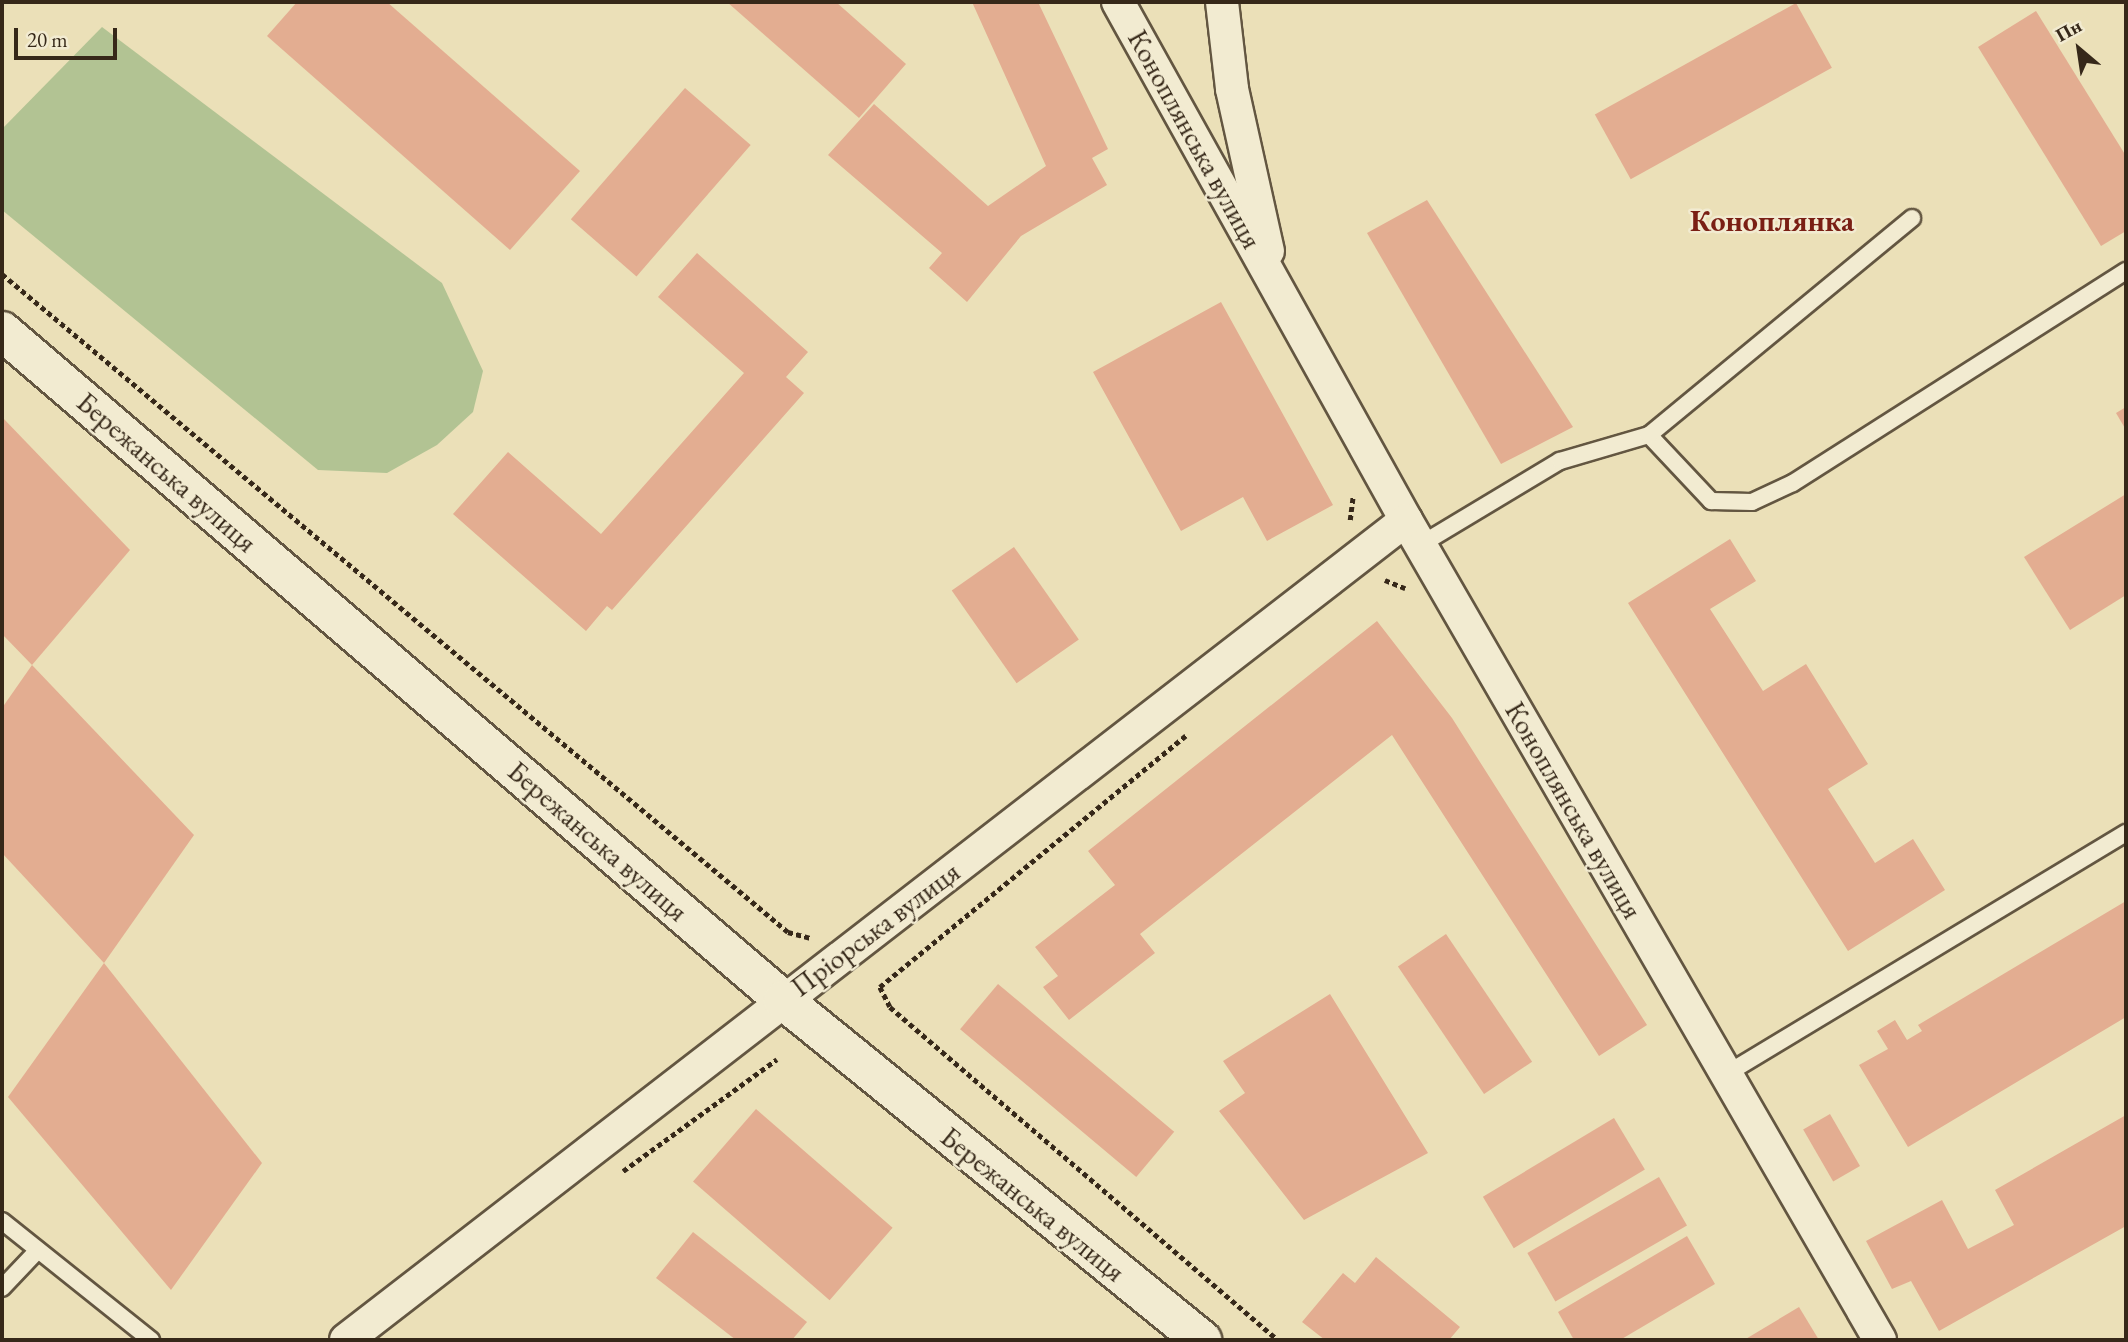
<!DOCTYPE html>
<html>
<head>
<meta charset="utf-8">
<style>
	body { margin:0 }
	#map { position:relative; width:2128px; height:1342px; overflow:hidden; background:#ebe0b8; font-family:"EB Garamond",serif }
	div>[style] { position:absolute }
	.green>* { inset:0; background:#b2c393 }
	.building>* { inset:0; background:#e3ad91; transform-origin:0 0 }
	.path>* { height:4.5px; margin-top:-2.25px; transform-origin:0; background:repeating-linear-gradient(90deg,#362819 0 5px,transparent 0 8.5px) }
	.roads { filter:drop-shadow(2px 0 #635641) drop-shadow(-2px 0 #635641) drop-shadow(0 2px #635641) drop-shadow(0 -2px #635641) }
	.lane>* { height:16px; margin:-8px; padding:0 8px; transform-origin:8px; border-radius:8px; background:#f2ebd1 }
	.street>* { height:32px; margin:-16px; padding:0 16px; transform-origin:16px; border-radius:16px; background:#f2ebd1 }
	.secondary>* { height:38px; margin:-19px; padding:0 19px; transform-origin:19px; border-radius:19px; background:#f2ebd1 }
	span { translate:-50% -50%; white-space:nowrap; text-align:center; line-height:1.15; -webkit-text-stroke:5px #f2ebd1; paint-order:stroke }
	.street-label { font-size:28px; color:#362819 }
	.neighbourhood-label { font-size:30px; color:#7a1f14; font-weight:700 }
	.frame { position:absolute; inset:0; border:4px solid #362819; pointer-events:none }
	.north { position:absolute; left:2044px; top:14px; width:70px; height:70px; -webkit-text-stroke:5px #f2ebd1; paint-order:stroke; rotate:331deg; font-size:19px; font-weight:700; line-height:28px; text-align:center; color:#362819 }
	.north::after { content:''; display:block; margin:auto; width:24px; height:32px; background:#362819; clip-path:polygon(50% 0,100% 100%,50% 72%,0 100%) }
	.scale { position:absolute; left:14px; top:28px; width:103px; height:32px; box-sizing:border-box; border:4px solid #362819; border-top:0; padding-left:9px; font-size:21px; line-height:24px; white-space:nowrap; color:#362819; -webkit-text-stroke:5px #f2ebd1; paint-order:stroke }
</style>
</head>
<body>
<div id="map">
	<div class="green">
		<i style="clip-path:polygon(102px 27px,442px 283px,483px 371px,473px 412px,437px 445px,387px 473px,318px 470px,2px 210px,2px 129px)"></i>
	</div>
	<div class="building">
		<i style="clip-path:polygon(297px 2px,387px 2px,580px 171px,510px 250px,267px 36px)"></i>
		<i style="clip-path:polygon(727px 2px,836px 2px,906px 64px,859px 118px)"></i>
		<i style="clip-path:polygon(972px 2px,1038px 2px,1108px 149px,1092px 158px,1107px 185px,1021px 236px,967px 302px,929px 268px,942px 253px,828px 155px,874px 104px,988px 206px,1046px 166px)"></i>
		<i style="left:1796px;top:3px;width:74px;height:230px;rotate:61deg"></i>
		<i style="clip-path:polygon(2036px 11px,2126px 156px,2126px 231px,2101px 246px,1978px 47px)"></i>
		<i style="left:685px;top:88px;width:87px;height:174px;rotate:41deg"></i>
		<i style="clip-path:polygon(1427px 200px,1573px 427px,1501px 464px,1367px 233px)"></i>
		<i style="clip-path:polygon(697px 253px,808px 352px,786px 377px,804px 393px,612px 610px,607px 606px,586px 631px,453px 514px,508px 452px,601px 534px,744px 373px,658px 297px)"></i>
		<i style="clip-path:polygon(1221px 302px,1333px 505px,1267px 541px,1243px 497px,1181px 531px,1093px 372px)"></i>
		<i style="clip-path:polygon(2126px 407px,2126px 430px,2116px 413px)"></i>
		<i style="clip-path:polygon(2px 417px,130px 550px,32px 665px,2px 634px)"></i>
		<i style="clip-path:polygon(2126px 494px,2126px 595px,2070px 630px,2024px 557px)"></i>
		<i style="clip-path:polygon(1730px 539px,1756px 581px,1710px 609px,1763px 691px,1806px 664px,1868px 764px,1828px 789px,1875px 863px,1913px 839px,1945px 890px,1848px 951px,1628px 603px)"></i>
		<i style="left:1014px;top:547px;width:113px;height:76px;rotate:55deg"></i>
		<i style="clip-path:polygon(1377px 621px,1452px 718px,1647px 1025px,1599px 1056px,1392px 735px,1140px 934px,1155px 953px,1069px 1020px,1043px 987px,1058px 976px,1035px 947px,1115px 885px,1088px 851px)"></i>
		<i style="clip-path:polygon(32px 665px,194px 835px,104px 963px,2px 853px,2px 708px)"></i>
		<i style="clip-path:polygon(2126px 901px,2126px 1017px,1908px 1147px,1859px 1065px,1888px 1049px,1877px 1031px,1895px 1020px,1907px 1040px,1922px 1031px,1918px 1025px)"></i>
		<i style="left:1446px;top:934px;width:154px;height:58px;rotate:56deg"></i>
		<i style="clip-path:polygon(104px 963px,262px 1163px,171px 1290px,8px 1097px)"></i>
		<i style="left:998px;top:984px;width:230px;height:59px;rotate:40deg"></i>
		<i style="clip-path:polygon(1330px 994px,1428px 1153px,1304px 1220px,1219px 1111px,1245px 1093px,1223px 1061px)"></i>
		<i style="left:756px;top:1109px;width:181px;height:96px;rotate:41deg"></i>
		<i style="left:1830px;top:1114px;width:60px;height:31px;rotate:60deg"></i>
		<i style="clip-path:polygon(2126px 1115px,2126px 1226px,1939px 1331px,1911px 1281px,1892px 1289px,1866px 1241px,1942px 1200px,1968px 1249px,2014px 1225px,1995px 1190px)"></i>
		<i style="left:1614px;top:1118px;width:60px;height:153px;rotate:59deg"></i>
		<i style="left:1659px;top:1177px;width:56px;height:152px;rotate:60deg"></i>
		<i style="clip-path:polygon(693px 1232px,807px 1322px,792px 1340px,736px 1340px,656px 1278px)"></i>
		<i style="clip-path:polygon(1687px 1236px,1715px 1284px,1620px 1340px,1574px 1340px,1558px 1312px)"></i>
		<i style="clip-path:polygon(1376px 1257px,1460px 1327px,1449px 1340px,1325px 1340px,1302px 1322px,1343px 1273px,1355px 1283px)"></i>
		<i style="clip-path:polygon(1799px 1307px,1819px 1340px,1744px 1340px)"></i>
	</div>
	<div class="path">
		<i style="left:2px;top:274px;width:1025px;rotate:39.93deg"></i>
		<i style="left:788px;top:932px;width:24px;rotate:15deg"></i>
		<i style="left:1350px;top:520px;width:25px;rotate:-83deg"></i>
		<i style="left:1385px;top:580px;width:22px;rotate:22deg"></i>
		<i style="left:1186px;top:736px;width:396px;rotate:140.6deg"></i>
		<i style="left:880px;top:987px;width:22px;rotate:63deg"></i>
		<i style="left:890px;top:1007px;width:511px;rotate:40.64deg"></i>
		<i style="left:623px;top:1171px;width:190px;rotate:-36deg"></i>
	</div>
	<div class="roads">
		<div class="lane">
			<i style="left:1649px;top:435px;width:91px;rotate:46.8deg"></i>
			<i style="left:1711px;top:501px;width:41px;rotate:1.4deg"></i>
			<i style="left:1752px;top:502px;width:45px;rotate:-24.9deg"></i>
			<i style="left:1793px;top:483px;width:395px;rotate:-32.5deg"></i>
			<i style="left:1420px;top:545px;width:163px;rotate:-31deg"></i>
			<i style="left:1560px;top:461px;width:93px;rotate:-16.3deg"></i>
			<i style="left:1649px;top:435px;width:341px;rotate:-39.5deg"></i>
			<i style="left:1728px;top:1073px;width:465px;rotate:-31.1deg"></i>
			<i style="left:2px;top:1221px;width:191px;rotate:38.6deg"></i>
			<i style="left:2px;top:1288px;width:52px;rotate:-46.5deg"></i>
		</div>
		<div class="street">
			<i style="left:1118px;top:2px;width:593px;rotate:60.93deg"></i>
			<i style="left:1406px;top:520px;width:947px;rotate:59.97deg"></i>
			<i style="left:1222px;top:2px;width:88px;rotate:83.4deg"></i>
			<i style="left:1232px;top:89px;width:166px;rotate:77.5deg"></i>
			<i style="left:346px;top:1340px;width:1340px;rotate:-37.72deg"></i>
		</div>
		<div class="secondary">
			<i style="left:2px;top:331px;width:1028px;rotate:40.58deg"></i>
			<i style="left:783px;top:1000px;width:540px;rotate:39.06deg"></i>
		</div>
	</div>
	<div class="street-label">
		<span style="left:1195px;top:139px;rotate:61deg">Коноплянська вулиця</span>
		<span style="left:167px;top:472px;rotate:41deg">Бережанська вулиця</span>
		<span style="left:1574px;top:810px;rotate:60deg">Коноплянська вулиця</span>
		<span style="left:598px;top:841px;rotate:41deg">Бережанська вулиця</span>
		<span style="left:875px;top:929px;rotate:-37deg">Пріорська вулиця</span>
		<span style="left:1033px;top:1204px;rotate:39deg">Бережанська вулиця</span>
	</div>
	<div class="neighbourhood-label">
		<span style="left:1772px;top:221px">Коноплянка</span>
	</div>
	<div class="frame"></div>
	<div class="north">Пн</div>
	<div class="scale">20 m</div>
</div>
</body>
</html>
